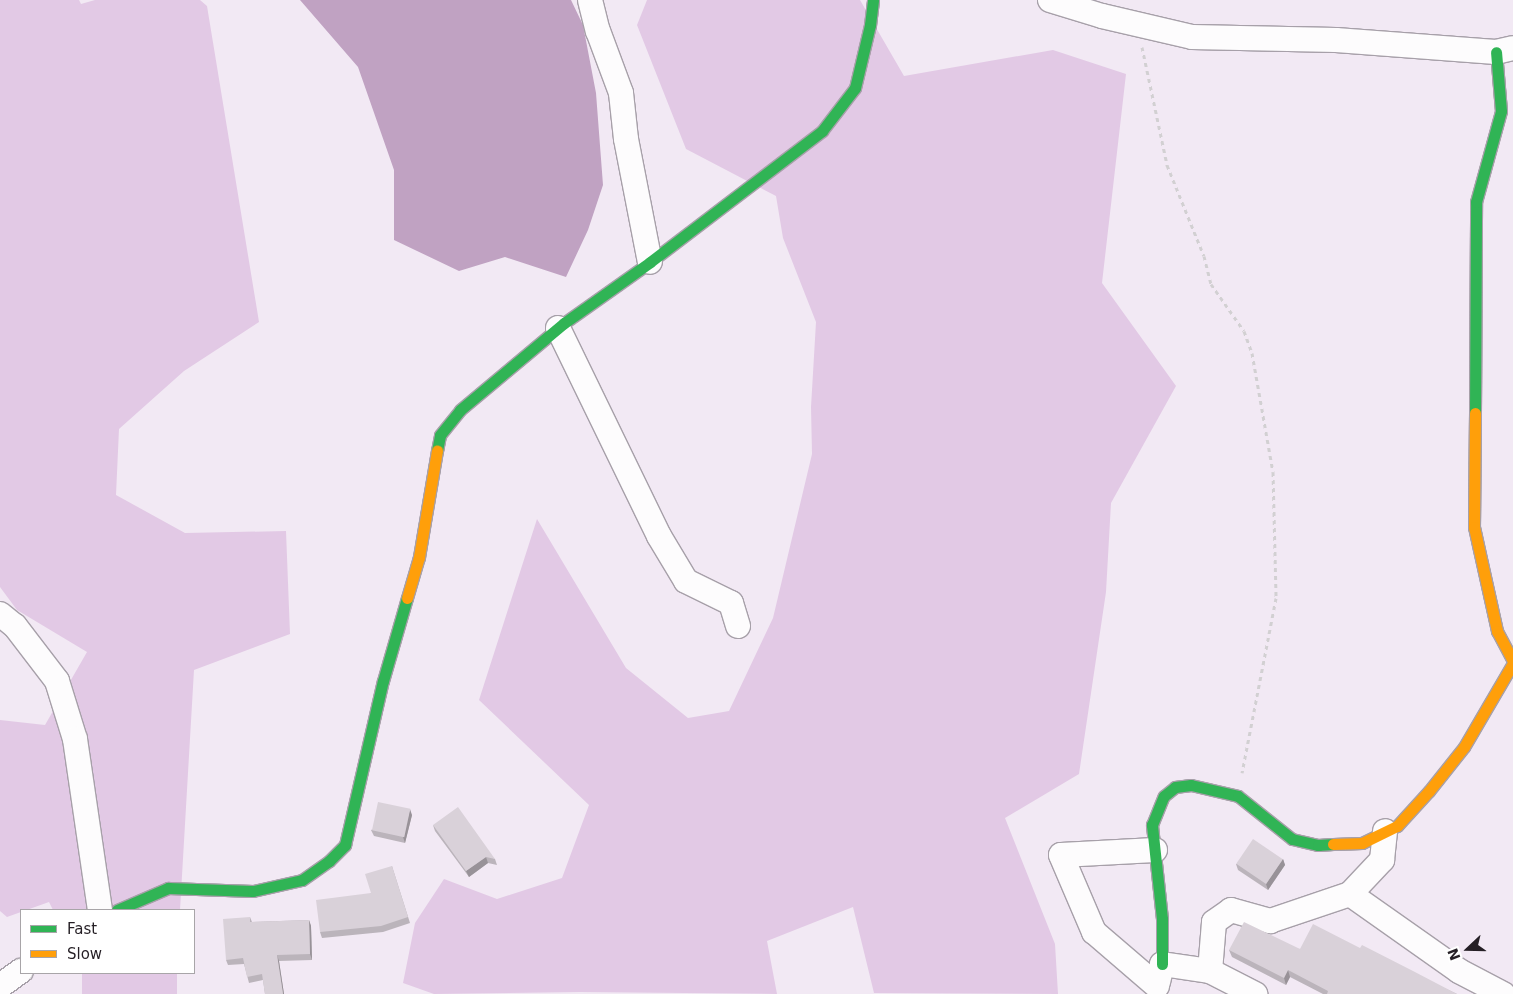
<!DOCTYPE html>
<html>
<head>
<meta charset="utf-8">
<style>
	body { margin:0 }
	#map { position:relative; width:1513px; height:994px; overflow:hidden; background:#f2e9f4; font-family:"DejaVu Sans",sans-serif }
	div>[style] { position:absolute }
	.green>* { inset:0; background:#e2c9e5; transform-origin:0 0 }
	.water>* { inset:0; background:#c0a2c2 }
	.path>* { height:3px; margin-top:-1.5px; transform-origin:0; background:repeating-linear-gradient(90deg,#d2d0d2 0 4px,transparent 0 8px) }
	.roads { filter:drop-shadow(1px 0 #a7a0a9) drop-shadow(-1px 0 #a7a0a9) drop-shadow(0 1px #a7a0a9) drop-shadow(0 -1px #a7a0a9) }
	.street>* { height:24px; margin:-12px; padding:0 12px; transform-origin:12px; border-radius:12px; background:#fdfcfd }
	.fast>* { height:11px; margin:-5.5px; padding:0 5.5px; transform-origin:5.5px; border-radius:5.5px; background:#30b455 }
	.slow>* { height:11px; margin:-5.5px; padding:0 5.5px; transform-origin:5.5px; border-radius:5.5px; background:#ff9f0a }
	.wall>* { inset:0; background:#bbb4bb }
	.shaded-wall>* { inset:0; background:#989298 }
	.building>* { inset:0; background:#d9d1d9; transform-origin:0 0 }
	span { translate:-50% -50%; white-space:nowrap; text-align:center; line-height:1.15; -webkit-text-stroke:5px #fff; paint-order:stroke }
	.legend { position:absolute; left:20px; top:909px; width:175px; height:65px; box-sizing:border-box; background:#fff; border:1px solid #a8a5a8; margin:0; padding:6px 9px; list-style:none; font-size:15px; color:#251f25 }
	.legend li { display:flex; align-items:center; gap:10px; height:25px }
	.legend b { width:25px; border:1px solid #a8a5a8 }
	.north { position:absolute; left:1443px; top:924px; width:50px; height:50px; -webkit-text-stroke:4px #fff; paint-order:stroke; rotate:249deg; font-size:14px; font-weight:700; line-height:20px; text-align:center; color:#251f25 }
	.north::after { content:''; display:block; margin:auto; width:18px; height:22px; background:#251f25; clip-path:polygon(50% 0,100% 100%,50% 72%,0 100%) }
</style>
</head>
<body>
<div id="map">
	<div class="green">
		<i style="clip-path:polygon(0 0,79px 0,81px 4px,95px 0,200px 0,207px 6px,259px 322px,184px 371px,119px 429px,116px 495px,185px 533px,286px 531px,290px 634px,194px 670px,180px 910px,53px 910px,49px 902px,7px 917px,0 911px,0 720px,45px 725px,87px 652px,17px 610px,0 587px)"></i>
		<i style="clip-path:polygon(647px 0,860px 0,904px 76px,1053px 50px,1126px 74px,1102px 283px,1176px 386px,1111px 503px,1106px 592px,1079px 774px,1005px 818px,1055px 944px,1058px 994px,874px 993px,853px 907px,767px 941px,777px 994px,580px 992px,434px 994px,403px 983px,415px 923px,444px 879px,497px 899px,562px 878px,589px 805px,479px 700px,537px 519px,626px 668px,688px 718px,729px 711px,773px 618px,812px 454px,811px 407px,816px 322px,783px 238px,776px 196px,686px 149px,637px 25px)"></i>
		<i style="left:82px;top:973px;width:95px;height:23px"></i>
	</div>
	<div class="water">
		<i style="clip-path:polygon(300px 0,571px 0,583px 25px,596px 93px,603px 185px,588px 230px,566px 277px,505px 257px,459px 271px,394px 240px,394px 170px,358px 67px)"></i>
	</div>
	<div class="path">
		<i style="left:1142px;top:47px;width:121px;rotate:78deg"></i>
		<i style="left:1167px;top:165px;width:98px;rotate:67.9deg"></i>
		<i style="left:1204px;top:256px;width:29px;rotate:76deg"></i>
		<i style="left:1211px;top:284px;width:57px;rotate:54.9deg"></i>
		<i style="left:1244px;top:331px;width:23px;rotate:70deg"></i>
		<i style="left:1252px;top:353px;width:121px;rotate:80deg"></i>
		<i style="left:1273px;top:472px;width:126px;rotate:88.6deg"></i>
		<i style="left:1276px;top:598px;width:178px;rotate:101deg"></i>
	</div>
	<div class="roads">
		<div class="street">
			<i style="left:590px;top:0;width:32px;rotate:76deg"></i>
			<i style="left:598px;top:31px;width:66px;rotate:69.6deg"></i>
			<i style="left:621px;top:93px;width:46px;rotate:83.8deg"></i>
			<i style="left:626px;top:139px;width:125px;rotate:79deg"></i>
			<i style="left:1050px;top:0;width:54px;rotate:17.1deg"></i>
			<i style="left:1102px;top:16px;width:92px;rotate:13.1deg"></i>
			<i style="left:1192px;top:37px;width:144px;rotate:1.2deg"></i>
			<i style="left:1336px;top:40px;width:160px;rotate:4.3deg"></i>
			<i style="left:1496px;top:52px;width:17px;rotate:-13deg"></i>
			<i style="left:558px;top:328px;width:231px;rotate:64.1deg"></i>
			<i style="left:659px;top:536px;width:52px;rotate:59deg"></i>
			<i style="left:686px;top:581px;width:50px;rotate:26.1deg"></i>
			<i style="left:731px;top:603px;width:24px;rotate:73deg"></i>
			<i style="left:0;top:614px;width:19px;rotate:39deg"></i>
			<i style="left:15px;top:626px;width:69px;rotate:52.6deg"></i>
			<i style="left:57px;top:681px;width:61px;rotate:72.8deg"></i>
			<i style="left:75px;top:739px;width:173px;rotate:81.7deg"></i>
			<i style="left:1155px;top:850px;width:94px;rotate:177deg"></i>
			<i style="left:1061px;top:855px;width:84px;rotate:66.8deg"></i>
			<i style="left:1094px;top:932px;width:83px;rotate:40.6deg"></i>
			<i style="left:1350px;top:894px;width:47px;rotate:-46.7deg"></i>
			<i style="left:1382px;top:860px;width:29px;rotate:-84deg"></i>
			<i style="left:1210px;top:971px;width:49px;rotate:-85.3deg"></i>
			<i style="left:1214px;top:922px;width:21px;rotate:-35deg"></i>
			<i style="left:1231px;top:910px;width:41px;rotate:15.8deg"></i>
			<i style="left:1270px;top:921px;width:84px;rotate:-18.6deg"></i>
			<i style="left:1350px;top:894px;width:133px;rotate:35.2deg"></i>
			<i style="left:1459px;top:971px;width:50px;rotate:27.6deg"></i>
			<i style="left:1158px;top:982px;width:18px;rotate:-77deg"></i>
			<i style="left:1162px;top:964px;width:49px;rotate:8.3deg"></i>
			<i style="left:1210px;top:971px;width:51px;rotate:27.1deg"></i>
			<i style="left:0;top:986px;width:26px;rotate:-36deg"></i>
		</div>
		<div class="fast">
			<i style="left:1475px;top:413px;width:211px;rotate:-89.7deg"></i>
			<i style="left:1476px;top:202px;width:94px;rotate:-74.6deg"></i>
			<i style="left:1501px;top:111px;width:59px;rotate:-94.8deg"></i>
			<i style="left:437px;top:451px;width:16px;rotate:-79deg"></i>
			<i style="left:440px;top:435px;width:32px;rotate:-51deg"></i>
			<i style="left:460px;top:410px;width:136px;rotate:-39.9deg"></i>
			<i style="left:564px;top:323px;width:105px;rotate:-35.3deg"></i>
			<i style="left:650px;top:262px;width:216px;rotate:-37.3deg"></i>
			<i style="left:822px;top:131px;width:54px;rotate:-52.5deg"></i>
			<i style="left:855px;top:88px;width:65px;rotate:-76.6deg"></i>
			<i style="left:870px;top:25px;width:25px;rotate:-83deg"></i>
			<i style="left:117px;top:910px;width:56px;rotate:-23.3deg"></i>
			<i style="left:168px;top:888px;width:85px;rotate:2deg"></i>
			<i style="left:253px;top:891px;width:50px;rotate:-12.7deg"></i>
			<i style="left:302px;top:880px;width:33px;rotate:-35deg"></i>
			<i style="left:329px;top:861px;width:23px;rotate:-45deg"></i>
			<i style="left:345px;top:845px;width:168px;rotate:-77deg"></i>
			<i style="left:383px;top:681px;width:86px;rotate:-73.9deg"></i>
			<i style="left:1162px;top:964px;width:45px;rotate:-90deg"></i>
			<i style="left:1162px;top:919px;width:95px;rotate:-96.1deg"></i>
			<i style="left:1152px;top:825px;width:31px;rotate:-68deg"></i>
			<i style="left:1164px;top:796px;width:14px;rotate:-39deg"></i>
			<i style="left:1175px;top:787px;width:16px;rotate:-7deg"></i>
			<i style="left:1191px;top:785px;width:48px;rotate:13.2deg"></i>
			<i style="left:1238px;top:796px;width:69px;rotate:38.5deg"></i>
			<i style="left:1292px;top:839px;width:27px;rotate:13deg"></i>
			<i style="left:1318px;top:845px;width:15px;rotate:-4deg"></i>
		</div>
		<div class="slow">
			<i style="left:1475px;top:413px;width:114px;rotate:90.5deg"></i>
			<i style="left:1474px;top:527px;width:107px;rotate:77.5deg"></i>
			<i style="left:1497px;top:631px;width:34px;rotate:62deg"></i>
			<i style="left:407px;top:598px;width:43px;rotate:-73.7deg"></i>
			<i style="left:419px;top:557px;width:108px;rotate:-80.4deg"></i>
			<i style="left:1333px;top:844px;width:29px;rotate:-2deg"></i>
			<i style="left:1362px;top:843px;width:39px;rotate:-26deg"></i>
			<i style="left:1397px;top:826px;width:47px;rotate:-47.6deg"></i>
			<i style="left:1429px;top:791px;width:56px;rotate:-51.5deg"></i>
			<i style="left:1464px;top:747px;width:97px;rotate:-59.7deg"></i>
		</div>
	</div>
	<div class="wall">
		<i style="clip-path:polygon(412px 815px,405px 843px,374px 836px,371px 830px)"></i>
		<i style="clip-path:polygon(433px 825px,495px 859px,497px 865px,488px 863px,469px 877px,435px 831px)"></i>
		<i style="clip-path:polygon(1283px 859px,1285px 865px,1268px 890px,1238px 870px,1236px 864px)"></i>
		<i style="clip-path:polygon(392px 866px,410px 923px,383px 932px,322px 938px,320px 932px,371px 893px)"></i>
		<i style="clip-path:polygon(250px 917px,252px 922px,309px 920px,311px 926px,312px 960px,279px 961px,284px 994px,265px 994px,263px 980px,249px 983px,244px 964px,228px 965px,226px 960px)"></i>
		<i style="clip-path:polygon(1360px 948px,1457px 994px,1323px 994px,1290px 977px,1286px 985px,1232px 957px,1229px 950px)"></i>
	</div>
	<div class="shaded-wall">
		<i style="clip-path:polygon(410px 809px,412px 815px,405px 843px,403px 837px)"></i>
		<i style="clip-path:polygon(486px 857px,488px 863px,469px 877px,466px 871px)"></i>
		<i style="clip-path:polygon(1283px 859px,1285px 865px,1268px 890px,1266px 884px)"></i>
		<i style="clip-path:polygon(309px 920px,311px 926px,312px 960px,310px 954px)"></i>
		<i style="clip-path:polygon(277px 955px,279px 961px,284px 994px,283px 994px)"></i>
		<i style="clip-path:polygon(1288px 970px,1290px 977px,1286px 985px,1284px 978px)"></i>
	</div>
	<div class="building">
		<i style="left:378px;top:802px;width:33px;height:29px;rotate:12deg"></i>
		<i style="clip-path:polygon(458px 807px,495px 859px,486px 857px,466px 871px,433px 825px)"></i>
		<i style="left:1253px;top:839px;width:36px;height:30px;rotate:34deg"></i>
		<i style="clip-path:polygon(392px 866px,408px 917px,381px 926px,320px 932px,316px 900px,371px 893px,365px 874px)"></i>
		<i style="clip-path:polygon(250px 917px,250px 922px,309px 920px,310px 954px,277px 955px,283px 994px,265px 994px,262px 974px,247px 977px,243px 958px,226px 960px,223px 919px)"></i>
		<i style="clip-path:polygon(1244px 922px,1300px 949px,1313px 924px,1360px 948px,1362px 945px,1413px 971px,1457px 994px,1327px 994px,1328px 991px,1288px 970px,1284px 978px,1229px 950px)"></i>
	</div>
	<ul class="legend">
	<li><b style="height:6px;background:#30b455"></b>Fast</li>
	<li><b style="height:6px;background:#ff9f0a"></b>Slow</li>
	</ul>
	<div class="north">N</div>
</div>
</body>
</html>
